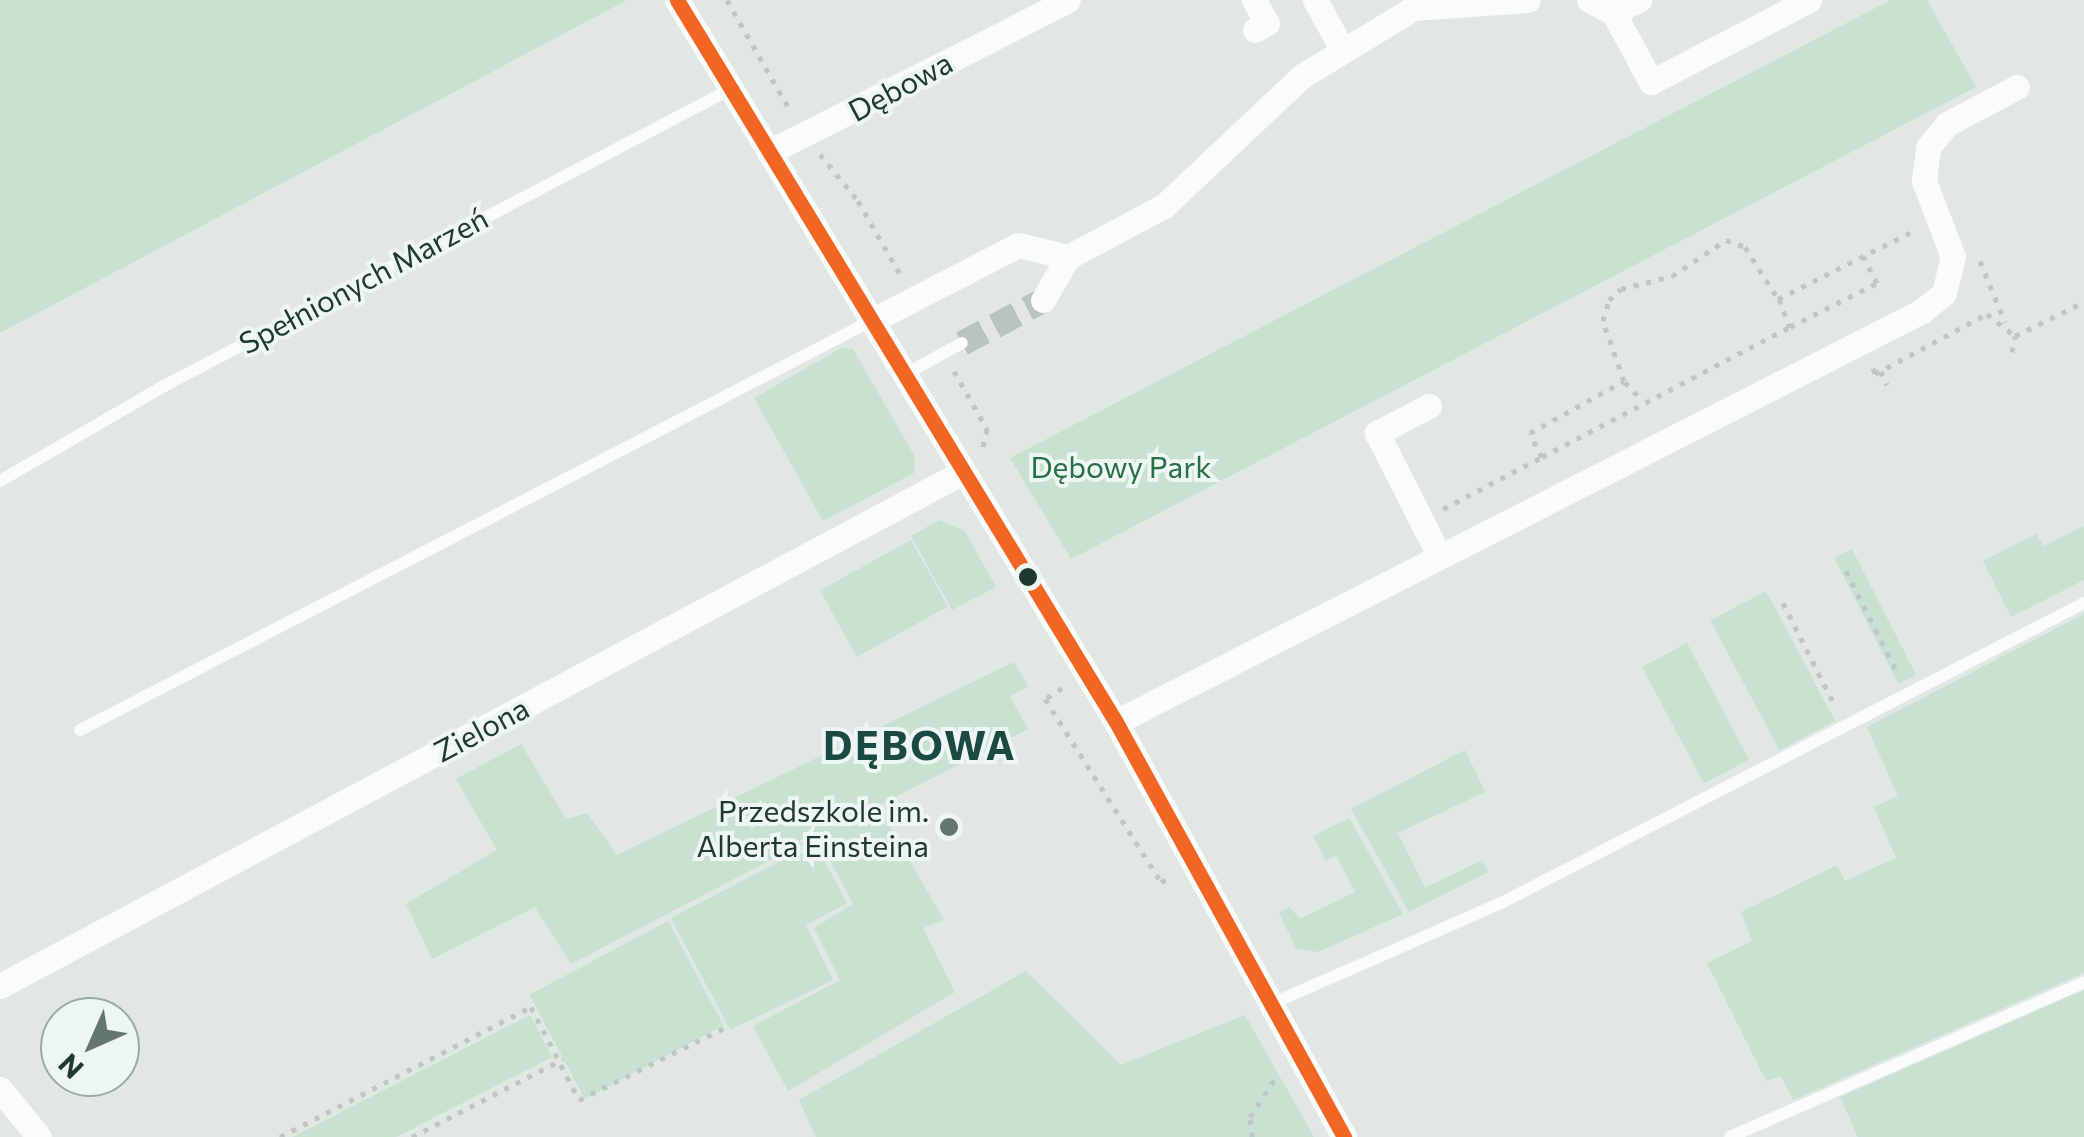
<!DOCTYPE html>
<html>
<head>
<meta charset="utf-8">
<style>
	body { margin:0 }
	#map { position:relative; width:2084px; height:1137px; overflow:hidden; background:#e0e7e4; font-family:Commissioner,sans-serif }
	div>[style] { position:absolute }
	.green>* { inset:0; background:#c8e1d0; transform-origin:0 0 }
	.minor-tunnel>* { height:25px; margin-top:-12.5px; transform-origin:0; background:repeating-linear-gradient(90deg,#b9c4c0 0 25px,transparent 0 37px) }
	.path>* { height:5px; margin-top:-2.5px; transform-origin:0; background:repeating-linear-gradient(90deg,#bfc7c5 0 5px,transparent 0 13px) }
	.service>* { height:12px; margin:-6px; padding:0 6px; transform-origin:6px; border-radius:6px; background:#fafbfb }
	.minor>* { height:25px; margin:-12.5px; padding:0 12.5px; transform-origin:12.5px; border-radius:12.5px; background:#fafbfb }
	.bus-1>* { height:15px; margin:-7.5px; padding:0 7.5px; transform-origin:7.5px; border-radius:7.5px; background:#f26522 }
	.dots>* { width:28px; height:28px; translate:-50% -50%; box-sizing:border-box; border:5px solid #edf6f2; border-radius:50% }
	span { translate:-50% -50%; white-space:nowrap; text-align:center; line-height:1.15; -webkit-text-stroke:8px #edf6f2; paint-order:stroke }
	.street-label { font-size:30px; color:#1f3932 }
	.park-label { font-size:30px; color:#287045 }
	.poi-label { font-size:30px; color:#1f3932 }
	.right { translate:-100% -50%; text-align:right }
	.district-label { font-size:40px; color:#1b4b40; font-weight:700; letter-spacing:2.5px }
	.north { position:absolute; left:40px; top:997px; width:100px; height:100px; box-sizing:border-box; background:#edf6f2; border:2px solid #9baaa5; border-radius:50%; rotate:225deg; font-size:28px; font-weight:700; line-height:40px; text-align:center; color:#1f3932 }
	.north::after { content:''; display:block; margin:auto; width:35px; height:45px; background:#637670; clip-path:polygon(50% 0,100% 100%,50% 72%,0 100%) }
</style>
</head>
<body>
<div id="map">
	<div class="green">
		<i style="clip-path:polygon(0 0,627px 0,0 333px)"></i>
		<i style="clip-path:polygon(1891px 0,1927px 0,1976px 87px,1071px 559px,1010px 458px)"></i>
		<i style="clip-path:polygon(843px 347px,853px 349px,915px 457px,914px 473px,823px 521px,754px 398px)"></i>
		<i style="clip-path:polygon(939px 520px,964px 530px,996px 587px,952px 610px,911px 536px)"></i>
		<i style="clip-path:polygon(2084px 526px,2084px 580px,2011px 617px,1983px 561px,2036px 534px,2044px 546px)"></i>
		<i style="left:911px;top:540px;width:76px;height:104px;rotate:61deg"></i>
		<i style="left:1852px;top:549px;width:141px;height:20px;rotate:63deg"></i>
		<i style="left:1766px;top:591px;width:147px;height:63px;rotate:62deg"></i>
		<i style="clip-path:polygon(2084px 614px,2084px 973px,1793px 1100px,1781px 1076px,1766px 1081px,1707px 963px,1752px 941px,1741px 912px,1837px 865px,1845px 881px,1896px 858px,1874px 807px,1898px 796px,1867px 727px)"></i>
		<i style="left:1687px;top:643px;width:132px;height:51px;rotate:62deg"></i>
		<i style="clip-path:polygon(1014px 662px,1028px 686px,1010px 697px,1028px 729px,878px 806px,944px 920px,923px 928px,955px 992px,788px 1091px,753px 1026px,840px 980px,814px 928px,853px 904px,817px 836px,571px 964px,535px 907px,432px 959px,406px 904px,497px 850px,456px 779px,521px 744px,566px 819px,587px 813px,617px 855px)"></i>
		<i style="clip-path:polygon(1465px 750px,1485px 792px,1398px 833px,1425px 888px,1482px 860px,1489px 872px,1409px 912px,1351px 809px)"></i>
		<i style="clip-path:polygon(1349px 818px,1403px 914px,1318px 952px,1296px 948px,1279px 913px,1289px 907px,1300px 919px,1355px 892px,1336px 855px,1326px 861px,1313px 836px)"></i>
		<i style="clip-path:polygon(815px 843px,847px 903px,806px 925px,833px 980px,730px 1030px,671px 918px)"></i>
		<i style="left:668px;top:921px;width:118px;height:157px;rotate:62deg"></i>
		<i style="clip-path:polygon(1026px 971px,1121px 1065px,1245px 1015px,1314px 1137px,816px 1137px,799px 1100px)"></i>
		<i style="clip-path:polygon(2084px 990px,2084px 1137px,1858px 1137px,1840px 1097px)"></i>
		<i style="clip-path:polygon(530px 1015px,552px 1057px,396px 1137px,293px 1137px)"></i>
	</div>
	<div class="minor-tunnel">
		<i style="left:962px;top:343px;width:92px;rotate:-28deg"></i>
	</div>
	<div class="path">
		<i style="left:727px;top:0;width:129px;rotate:60.3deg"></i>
		<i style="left:820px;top:154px;width:60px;rotate:51deg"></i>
		<i style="left:858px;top:201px;width:84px;rotate:60.1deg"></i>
		<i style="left:1980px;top:261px;width:66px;rotate:67.7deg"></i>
		<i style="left:1779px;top:299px;width:30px;rotate:69deg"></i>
		<i style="left:1790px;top:327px;width:97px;rotate:-26.8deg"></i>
		<i style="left:1877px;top:283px;width:30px;rotate:-117deg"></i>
		<i style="left:2012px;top:352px;width:16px;rotate:-79deg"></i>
		<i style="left:1873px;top:368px;width:6px;rotate:72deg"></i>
		<i style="left:1875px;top:374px;width:127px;rotate:-28.2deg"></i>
		<i style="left:1987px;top:314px;width:36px;rotate:38deg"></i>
		<i style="left:2015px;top:336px;width:77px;rotate:-26.2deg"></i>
		<i style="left:954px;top:371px;width:67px;rotate:60.4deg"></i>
		<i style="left:987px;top:429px;width:22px;rotate:103deg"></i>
		<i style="left:1881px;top:371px;width:15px;rotate:67deg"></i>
		<i style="left:1625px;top:382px;width:26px;rotate:47deg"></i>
		<i style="left:1542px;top:457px;width:280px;rotate:-27.7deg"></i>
		<i style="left:1443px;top:509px;width:112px;rotate:-27.7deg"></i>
		<i style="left:1542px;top:457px;width:27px;rotate:-117deg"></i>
		<i style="left:1530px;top:433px;width:107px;rotate:-29deg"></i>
		<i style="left:1624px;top:381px;width:64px;rotate:-109.3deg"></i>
		<i style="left:1603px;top:321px;width:22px;rotate:-74deg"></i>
		<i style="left:1609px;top:300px;width:16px;rotate:-43deg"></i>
		<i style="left:1621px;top:289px;width:53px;rotate:-14.3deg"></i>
		<i style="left:1672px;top:276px;width:65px;rotate:-33.7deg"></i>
		<i style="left:1726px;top:240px;width:20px;rotate:20deg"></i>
		<i style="left:1745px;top:247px;width:62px;rotate:57.6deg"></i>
		<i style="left:1778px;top:299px;width:151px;rotate:-26.7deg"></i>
		<i style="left:1846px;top:571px;width:115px;rotate:63.2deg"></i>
		<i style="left:1783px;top:603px;width:115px;rotate:63.2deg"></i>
		<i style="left:1062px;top:688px;width:20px;rotate:147deg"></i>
		<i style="left:1045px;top:699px;width:217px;rotate:57.6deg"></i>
		<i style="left:1161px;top:882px;width:11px;rotate:-27deg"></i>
		<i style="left:280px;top:1137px;width:283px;rotate:-27.4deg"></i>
		<i style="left:531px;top:1007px;width:105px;rotate:62.7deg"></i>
		<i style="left:579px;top:1100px;width:166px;rotate:-26.4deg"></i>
		<i style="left:412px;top:1137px;width:170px;rotate:-27.3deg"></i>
		<i style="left:1252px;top:1137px;width:20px;rotate:-96deg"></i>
		<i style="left:1250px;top:1117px;width:51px;rotate:-56.9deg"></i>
	</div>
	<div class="service">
		<i style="left:904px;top:375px;width:66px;rotate:-28.9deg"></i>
		<i style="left:0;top:481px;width:190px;rotate:-30.1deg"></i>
		<i style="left:164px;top:386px;width:640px;rotate:-27.65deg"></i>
		<i style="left:80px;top:730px;width:890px;rotate:-27.34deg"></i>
		<i style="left:1271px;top:1004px;width:253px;rotate:-23.7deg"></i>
		<i style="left:1503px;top:902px;width:653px;rotate:-27.23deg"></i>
		<i style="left:1730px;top:1137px;width:386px;rotate:-23.6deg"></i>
	</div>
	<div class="minor">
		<i style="left:677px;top:0;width:845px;rotate:58.7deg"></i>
		<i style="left:1116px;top:722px;width:474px;rotate:61.2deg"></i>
		<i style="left:1254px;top:0;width:26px;rotate:61deg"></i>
		<i style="left:1267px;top:23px;width:14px;rotate:150deg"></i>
		<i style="left:1315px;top:0;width:58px;rotate:61.2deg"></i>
		<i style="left:1589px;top:0;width:27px;rotate:27deg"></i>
		<i style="left:1613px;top:12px;width:80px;rotate:61.5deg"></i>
		<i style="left:1651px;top:82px;width:178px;rotate:-27.4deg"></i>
		<i style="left:1613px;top:12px;width:29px;rotate:-25deg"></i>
		<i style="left:769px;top:152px;width:335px;rotate:-26.9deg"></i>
		<i style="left:1043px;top:300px;width:50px;rotate:-59.8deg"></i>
		<i style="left:1068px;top:257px;width:109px;rotate:-28deg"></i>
		<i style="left:1164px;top:206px;width:190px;rotate:-43.3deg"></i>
		<i style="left:1302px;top:76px;width:131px;rotate:-31.3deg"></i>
		<i style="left:1414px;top:8px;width:114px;rotate:-4deg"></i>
		<i style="left:871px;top:321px;width:165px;rotate:-27.3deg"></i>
		<i style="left:1018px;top:245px;width:51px;rotate:13.5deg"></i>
		<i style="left:1429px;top:406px;width:59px;rotate:152.6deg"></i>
		<i style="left:1377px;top:433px;width:139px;rotate:63.1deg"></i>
		<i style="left:1116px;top:722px;width:905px;rotate:-27.02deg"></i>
		<i style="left:1922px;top:311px;width:28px;rotate:-39deg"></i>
		<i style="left:1944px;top:293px;width:37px;rotate:-76deg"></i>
		<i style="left:1953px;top:257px;width:81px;rotate:-110.9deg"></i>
		<i style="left:1924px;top:181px;width:34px;rotate:-83deg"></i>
		<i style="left:1928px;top:147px;width:30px;rotate:-50deg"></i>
		<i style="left:1947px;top:124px;width:79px;rotate:-27.9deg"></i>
		<i style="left:0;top:986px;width:1092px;rotate:-28.09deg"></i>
		<i style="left:0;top:1089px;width:62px;rotate:50.9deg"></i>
	</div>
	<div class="bus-1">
		<i style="left:677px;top:0;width:845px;rotate:58.7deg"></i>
		<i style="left:1116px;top:722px;width:474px;rotate:61.2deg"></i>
	</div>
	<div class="dots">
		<i style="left:1028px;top:577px;background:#1f3932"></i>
		<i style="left:949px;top:827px;background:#637670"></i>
	</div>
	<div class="street-label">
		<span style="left:900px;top:86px;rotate:-28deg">Dębowa</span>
		<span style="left:363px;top:280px;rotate:-28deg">Spełnionych Marzeń</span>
		<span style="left:481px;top:729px;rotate:-28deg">Zielona</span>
	</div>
	<div class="park-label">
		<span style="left:1121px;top:466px">Dębowy Park</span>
	</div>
	<div class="poi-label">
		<span class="right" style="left:929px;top:827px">Przedszkole im.<br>Alberta Einsteina</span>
	</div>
	<div class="district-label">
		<span style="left:920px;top:744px">DĘBOWA</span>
	</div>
	<div class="north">N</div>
</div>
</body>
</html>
